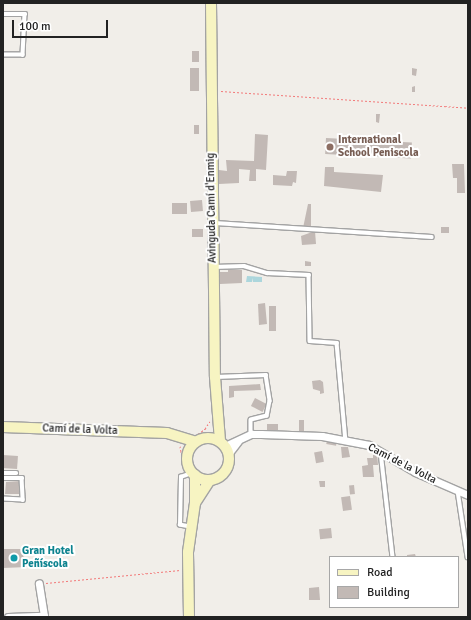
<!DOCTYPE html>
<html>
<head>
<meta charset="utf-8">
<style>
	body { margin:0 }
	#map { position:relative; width:471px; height:620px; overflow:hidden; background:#f1eee9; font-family:Signika,sans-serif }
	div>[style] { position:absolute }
	.water>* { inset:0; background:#acd6dc }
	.building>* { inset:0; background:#c2b9b5; transform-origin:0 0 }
	.path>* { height:1px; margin-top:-0.5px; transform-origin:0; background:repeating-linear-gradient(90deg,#f27979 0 2px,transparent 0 4px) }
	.roads { filter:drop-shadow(1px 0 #a3a3a3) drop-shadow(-1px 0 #a3a3a3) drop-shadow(0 1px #a3a3a3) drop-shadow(0 -1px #a3a3a3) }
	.lane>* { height:3.5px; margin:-1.75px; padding:0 1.75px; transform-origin:1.75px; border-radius:1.75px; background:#fff }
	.street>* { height:7px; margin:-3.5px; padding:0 3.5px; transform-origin:3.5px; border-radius:3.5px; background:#fff }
	.secondary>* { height:10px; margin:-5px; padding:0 5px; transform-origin:5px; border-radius:5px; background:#f7f4c2 }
	.secondary>.ring { margin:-5px; padding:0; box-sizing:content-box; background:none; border:10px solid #f7f4c2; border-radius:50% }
	.dots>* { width:11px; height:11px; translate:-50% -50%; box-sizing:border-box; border:2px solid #fff; border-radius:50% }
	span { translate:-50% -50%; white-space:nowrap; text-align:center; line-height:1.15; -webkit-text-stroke:4px #fff; paint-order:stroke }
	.education-label { font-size:11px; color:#785e54; font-weight:700 }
	.left { translate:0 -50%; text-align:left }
	.street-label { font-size:11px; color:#222 }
	.culture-label { font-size:11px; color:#0d838f; font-weight:700 }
	.frame { position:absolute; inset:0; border:4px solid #222; pointer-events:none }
	.legend { position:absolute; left:329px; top:556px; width:130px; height:52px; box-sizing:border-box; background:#fff; border:1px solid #a7a7a7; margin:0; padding:5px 7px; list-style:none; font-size:12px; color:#222 }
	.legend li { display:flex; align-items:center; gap:8px; height:20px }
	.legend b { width:20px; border:1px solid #a7a7a7 }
	.scale { position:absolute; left:12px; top:20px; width:96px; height:18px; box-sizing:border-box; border:2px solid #222; border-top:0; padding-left:5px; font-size:12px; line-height:14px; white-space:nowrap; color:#222; -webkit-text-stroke:3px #fff; paint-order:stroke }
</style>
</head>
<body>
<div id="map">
	<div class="water">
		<i style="clip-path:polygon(247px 276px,262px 277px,262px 282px,253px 282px,252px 278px,252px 282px,246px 282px)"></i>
	</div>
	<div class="building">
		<i style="left:192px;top:51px;width:7px;height:11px"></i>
		<i style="left:190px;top:68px;width:9px;height:23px"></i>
		<i style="clip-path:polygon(412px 68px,417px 69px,416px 76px,412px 75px)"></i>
		<i style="clip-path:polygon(415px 86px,415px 92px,412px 92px,412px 87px)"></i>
		<i style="clip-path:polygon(376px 114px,380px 114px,379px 123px,376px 122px)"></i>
		<i style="left:199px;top:125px;width:9px;height:5px;rotate:90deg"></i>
		<i style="clip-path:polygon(255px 134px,268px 135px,266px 170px,256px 169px,256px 181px,249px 181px,250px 170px,239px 169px,239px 183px,219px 184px,219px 170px,227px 171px,226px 160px,254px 161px)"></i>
		<i style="left:326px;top:138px;width:86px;height:16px;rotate:3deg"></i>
		<i style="clip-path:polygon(452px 164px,464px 164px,465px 193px,457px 193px,457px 178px,453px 178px)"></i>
		<i style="clip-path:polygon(325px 167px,334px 167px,334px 172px,383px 175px,381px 192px,324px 186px)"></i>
		<i style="clip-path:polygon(287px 171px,297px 171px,296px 183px,293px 182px,292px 186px,273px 185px,273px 175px,286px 176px)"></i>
		<i style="left:202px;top:200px;width:11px;height:12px;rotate:85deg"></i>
		<i style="left:187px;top:203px;width:11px;height:15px;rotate:90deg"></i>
		<i style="clip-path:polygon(308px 204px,311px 204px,311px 228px,303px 228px)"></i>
		<i style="left:441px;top:227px;width:8px;height:6px"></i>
		<i style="left:192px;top:229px;width:11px;height:8px"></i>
		<i style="clip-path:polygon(315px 231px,316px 244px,302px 245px,301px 236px)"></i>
		<i style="clip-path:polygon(305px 261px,311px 262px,311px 266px,305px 266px)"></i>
		<i style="clip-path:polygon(228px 270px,242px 270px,242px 283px,220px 284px,220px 272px,228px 272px)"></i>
		<i style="clip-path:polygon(265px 303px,267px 324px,259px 325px,258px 304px)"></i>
		<i style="left:269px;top:306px;width:7px;height:25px"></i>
		<i style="clip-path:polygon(320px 380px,323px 382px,324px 393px,320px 394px,320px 391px,313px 389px,312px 381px)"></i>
		<i style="clip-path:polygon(260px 384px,261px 390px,234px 391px,234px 397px,229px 398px,229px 386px)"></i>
		<i style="left:255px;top:398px;width:13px;height:9px;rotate:27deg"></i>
		<i style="left:299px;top:420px;width:5px;height:12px"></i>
		<i style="clip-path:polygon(267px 424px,278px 424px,278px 430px,267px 431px)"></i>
		<i style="left:327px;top:440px;width:10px;height:4px;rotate:11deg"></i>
		<i style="clip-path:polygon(341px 447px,348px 447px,350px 457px,342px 458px)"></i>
		<i style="left:322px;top:451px;width:11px;height:8px;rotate:80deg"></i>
		<i style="clip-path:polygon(373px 454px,377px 454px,378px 465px,373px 465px,374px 477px,363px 477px,362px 466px,368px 465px,367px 458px,373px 458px)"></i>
		<i style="left:3px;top:455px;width:15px;height:13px;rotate:4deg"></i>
		<i style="clip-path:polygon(20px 481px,20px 494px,5px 494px,6px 482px)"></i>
		<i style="clip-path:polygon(319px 481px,325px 481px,325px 487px,320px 487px)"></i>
		<i style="left:354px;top:485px;width:9px;height:5px;rotate:84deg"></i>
		<i style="left:350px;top:496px;width:14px;height:9px;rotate:82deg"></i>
		<i style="left:331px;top:528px;width:10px;height:12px;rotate:84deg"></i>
		<i style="clip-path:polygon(3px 549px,21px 549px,27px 567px,3px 568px)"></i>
		<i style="clip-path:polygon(415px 554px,416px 557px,407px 557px,407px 555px)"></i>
		<i style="clip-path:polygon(319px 587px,320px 600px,309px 600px,309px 588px)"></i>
	</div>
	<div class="path">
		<i style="left:221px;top:91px;width:248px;rotate:3.9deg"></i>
		<i style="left:198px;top:434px;width:9px;rotate:-36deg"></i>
		<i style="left:205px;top:429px;width:9px;rotate:-58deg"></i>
		<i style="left:180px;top:446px;width:23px;rotate:80deg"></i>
		<i style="left:46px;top:583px;width:135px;rotate:-5.5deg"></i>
	</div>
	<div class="roads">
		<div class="lane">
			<i style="left:3px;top:14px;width:22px"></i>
			<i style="left:25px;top:14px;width:41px;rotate:92.8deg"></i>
			<i style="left:23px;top:55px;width:20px;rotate:180deg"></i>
			<i style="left:215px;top:223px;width:217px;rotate:3.7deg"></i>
			<i style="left:214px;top:267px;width:30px;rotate:-2deg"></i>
			<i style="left:244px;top:266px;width:24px;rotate:17deg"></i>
			<i style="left:267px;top:273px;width:42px;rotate:2.7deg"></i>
			<i style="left:309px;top:275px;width:66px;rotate:89.1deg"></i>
			<i style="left:310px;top:341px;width:27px;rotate:4deg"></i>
			<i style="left:337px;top:343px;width:98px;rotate:84.8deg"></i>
			<i style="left:216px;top:377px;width:50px;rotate:-2.3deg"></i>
			<i style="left:266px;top:375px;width:26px;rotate:81deg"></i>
			<i style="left:270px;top:401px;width:15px;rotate:101deg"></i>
			<i style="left:267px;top:416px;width:16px;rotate:166deg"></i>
			<i style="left:251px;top:420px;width:14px;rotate:90deg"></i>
			<i style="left:381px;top:452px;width:106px;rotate:83.5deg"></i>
			<i style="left:3px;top:473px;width:13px"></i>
			<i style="left:3px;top:478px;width:19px"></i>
			<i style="left:22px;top:478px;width:22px;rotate:87deg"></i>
			<i style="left:23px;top:500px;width:20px;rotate:-177deg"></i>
			<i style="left:458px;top:491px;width:67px;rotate:81.4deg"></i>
			<i style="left:190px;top:527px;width:10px;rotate:-169deg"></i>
			<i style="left:180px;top:525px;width:48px;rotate:-88.8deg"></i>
			<i style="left:181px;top:477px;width:12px;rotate:-20deg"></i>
		</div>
		<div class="street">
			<i style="left:225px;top:446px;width:29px;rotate:-25deg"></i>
			<i style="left:251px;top:434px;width:10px"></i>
			<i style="left:261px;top:434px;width:61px;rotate:1.9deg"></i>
			<i style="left:322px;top:436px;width:48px;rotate:10.8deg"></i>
			<i style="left:369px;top:445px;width:53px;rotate:30.4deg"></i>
			<i style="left:415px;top:472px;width:58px;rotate:23.5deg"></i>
			<i style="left:229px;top:453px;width:15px;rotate:-53deg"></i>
			<i style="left:8px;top:617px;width:36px;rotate:-2deg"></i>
			<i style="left:44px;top:616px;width:33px;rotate:-99deg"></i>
		</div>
		<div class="secondary">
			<i style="left:211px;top:3px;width:374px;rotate:89.4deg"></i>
			<i style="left:215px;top:377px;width:64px;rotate:85.5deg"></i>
			<i style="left:3px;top:427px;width:164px;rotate:2.1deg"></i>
			<i style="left:167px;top:433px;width:30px;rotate:17deg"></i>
			<i class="ring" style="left:187px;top:438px;width:32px;height:32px"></i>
			<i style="left:195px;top:503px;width:27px;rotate:-57deg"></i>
			<i style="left:189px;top:617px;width:65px;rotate:-90.9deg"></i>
			<i style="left:188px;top:552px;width:49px;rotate:-81.9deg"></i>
			<i style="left:195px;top:503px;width:28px;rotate:-90deg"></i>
		</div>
	</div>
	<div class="dots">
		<i style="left:330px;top:147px;background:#8d6e63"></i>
		<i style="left:14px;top:558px;background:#0f9aa8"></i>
	</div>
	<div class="education-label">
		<span class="left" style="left:338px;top:147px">International<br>School Peniscola</span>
	</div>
	<div class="street-label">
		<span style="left:212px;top:208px;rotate:-91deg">Avinguda Camí d'Enmig</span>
		<span style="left:80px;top:430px;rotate:2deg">Camí de la Volta</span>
		<span style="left:402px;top:464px;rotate:27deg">Camí de la Volta</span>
	</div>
	<div class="culture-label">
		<span class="left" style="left:22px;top:558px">Gran Hotel<br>Peñíscola</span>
	</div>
	<div class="frame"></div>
	<ul class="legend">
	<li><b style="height:5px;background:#f7f4c2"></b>Road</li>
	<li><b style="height:11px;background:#c2b9b5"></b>Building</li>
	</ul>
	<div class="scale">100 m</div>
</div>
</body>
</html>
